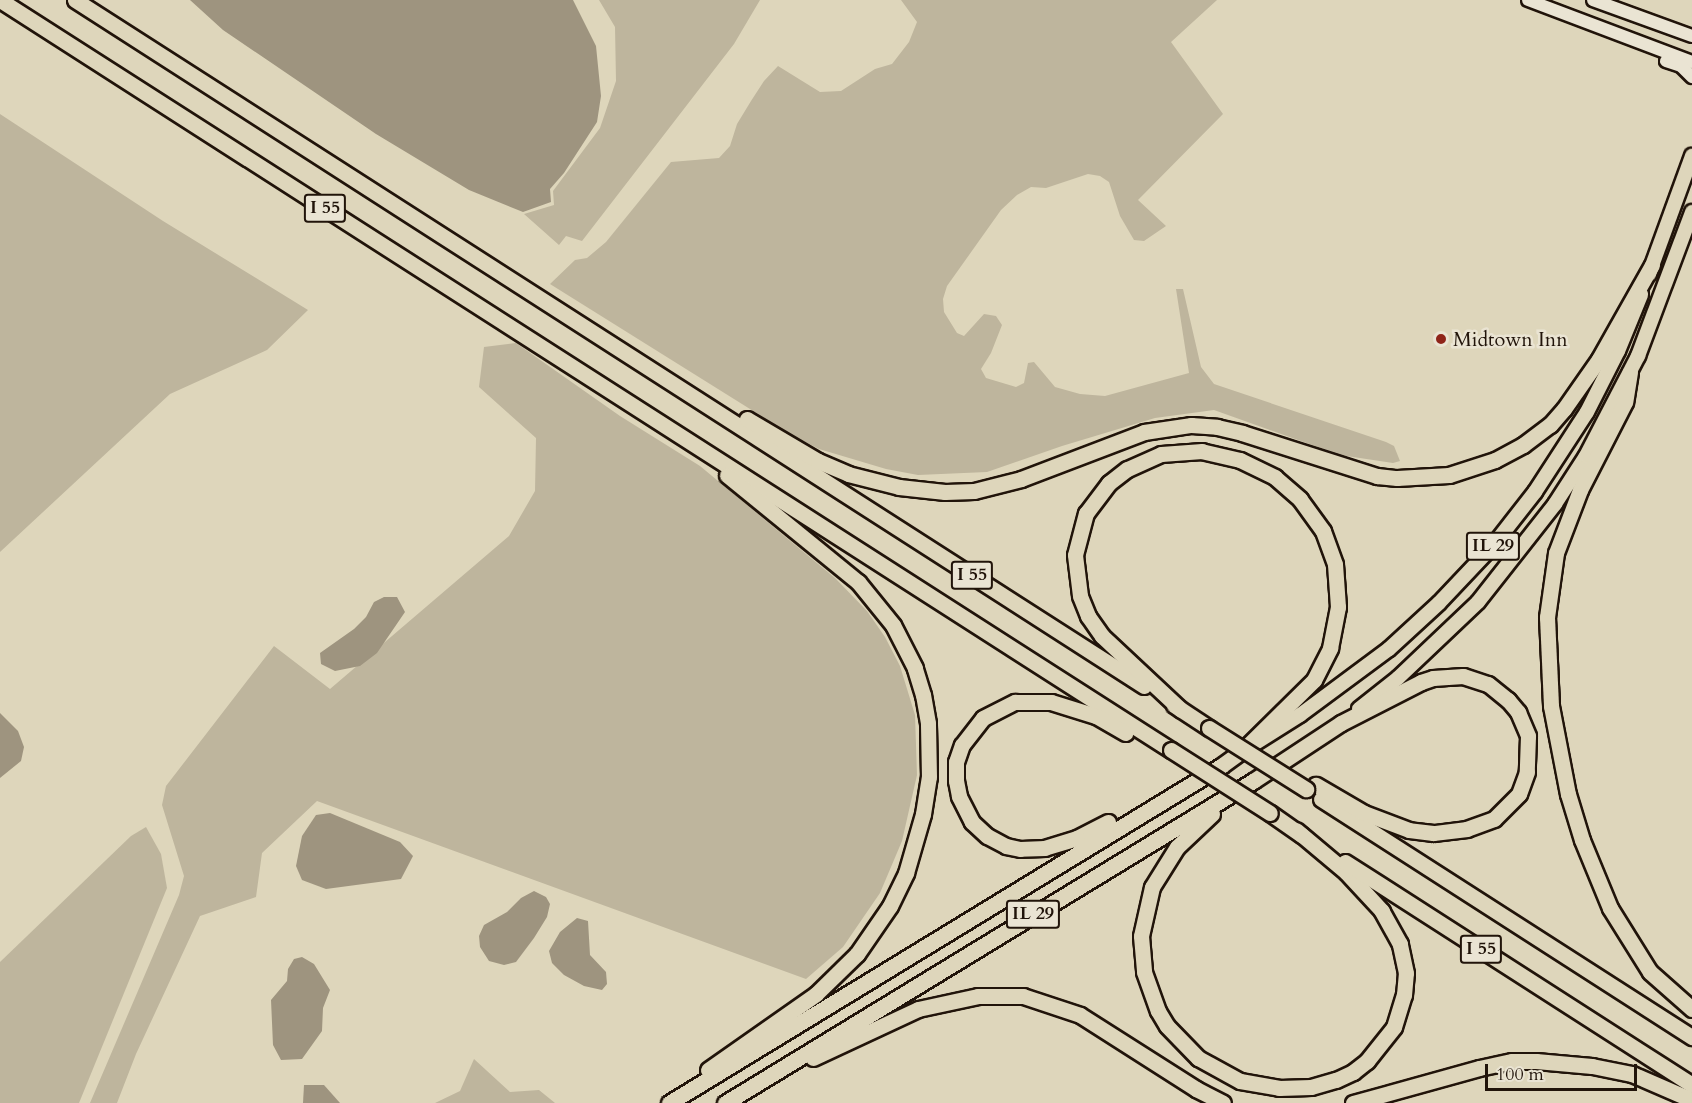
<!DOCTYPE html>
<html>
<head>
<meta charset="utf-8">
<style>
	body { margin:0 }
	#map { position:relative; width:1692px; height:1103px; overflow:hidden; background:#ded6bb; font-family:Cardo,serif }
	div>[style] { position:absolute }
	.green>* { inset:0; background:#beb59d }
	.water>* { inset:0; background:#9e947f }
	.roads { filter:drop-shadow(2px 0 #21140a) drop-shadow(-2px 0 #21140a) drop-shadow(0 2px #21140a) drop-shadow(0 -2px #21140a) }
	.secondary>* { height:12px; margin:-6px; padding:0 6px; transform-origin:6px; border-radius:6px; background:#eae4d3 }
	.primary>* { height:14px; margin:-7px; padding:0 7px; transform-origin:7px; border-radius:7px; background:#ded6bb }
	.highway>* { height:15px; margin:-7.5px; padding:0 7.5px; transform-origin:7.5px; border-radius:7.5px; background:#ded6bb }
	.bridges { filter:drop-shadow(2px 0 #21140a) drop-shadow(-2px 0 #21140a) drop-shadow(0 2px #21140a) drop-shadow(0 -2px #21140a) }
	.highway-bridge>* { height:15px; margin:-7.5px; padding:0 7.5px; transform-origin:7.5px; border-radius:7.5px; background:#ded6bb }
	.dots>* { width:16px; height:16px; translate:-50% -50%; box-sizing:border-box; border:3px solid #eae4d3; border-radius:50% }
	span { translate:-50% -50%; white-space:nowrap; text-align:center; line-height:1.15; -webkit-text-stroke:5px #eae4d3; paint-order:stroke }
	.shield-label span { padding:2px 4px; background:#eae4d3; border:2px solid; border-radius:4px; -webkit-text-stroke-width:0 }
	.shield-label { font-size:18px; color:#21140a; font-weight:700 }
	.poi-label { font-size:20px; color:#21140a }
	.left { translate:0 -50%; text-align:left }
	.scale { position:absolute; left:1485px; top:1064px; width:152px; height:27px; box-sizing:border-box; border:3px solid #21140a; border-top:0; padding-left:8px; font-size:18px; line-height:21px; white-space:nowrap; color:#21140a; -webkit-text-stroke:4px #eae4d3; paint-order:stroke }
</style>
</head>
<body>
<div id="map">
	<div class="green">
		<i style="clip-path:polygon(599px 0,760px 0,734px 44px,582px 241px,566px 236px,559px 245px,524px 214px,554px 205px,553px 191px,600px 128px,616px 81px,615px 27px)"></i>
		<i style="clip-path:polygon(901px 0,1217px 0,1171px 42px,1223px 114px,1138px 200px,1166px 226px,1144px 241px,1134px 240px,1120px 216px,1109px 182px,1100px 176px,1088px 174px,1046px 188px,1031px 187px,1017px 195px,1001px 210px,947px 286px,943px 299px,944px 312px,957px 333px,964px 336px,984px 314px,996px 316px,1002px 325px,991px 353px,981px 369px,986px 378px,1016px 387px,1024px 383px,1028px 363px,1034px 362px,1055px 387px,1080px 394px,1105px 396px,1189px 373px,1176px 289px,1183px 289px,1201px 367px,1214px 384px,1386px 442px,1394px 446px,1400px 461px,1393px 463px,1340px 455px,1214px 410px,1155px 418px,1062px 446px,987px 472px,918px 475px,886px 469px,819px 449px,790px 434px,550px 284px,575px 260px,587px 258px,606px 242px,671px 162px,719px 158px,730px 146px,737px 124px,751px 101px,764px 81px,778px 66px,820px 92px,841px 91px,875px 69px,892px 64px,909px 42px,917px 22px)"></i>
		<i style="clip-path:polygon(0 114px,163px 221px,308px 310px,267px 350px,170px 394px,0 552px)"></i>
		<i style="clip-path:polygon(516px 343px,620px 416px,700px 466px,835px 578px,867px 611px,885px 637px,900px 666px,915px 715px,917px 775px,902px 841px,880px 893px,843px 947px,806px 979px,317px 801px,262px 853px,256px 897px,200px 916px,136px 1054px,117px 1103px,90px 1103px,179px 895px,184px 876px,162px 805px,166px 786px,274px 646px,330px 689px,509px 536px,535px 491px,536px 438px,479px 387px,484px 347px)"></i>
		<i style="clip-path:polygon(146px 827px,161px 854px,167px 888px,79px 1103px,0 1103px,0 962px,131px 836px)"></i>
		<i style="clip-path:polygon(474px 1059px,510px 1092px,539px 1090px,555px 1103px,435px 1103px,460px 1091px)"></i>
	</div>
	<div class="water">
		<i style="clip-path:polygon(190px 0,573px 0,596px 46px,601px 96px,597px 122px,564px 173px,550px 189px,551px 202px,523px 212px,469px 190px,376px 134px,223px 30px)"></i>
		<i style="clip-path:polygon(384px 597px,397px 597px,405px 612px,377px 653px,360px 666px,335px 671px,321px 664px,320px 653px,354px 629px,366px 617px,374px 602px)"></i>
		<i style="clip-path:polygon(0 713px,18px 731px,24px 747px,21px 761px,0 778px)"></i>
		<i style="clip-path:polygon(330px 813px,400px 842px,413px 856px,401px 879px,326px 889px,302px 880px,296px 866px,302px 836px,316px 815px)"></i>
		<i style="clip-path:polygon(534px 891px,546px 897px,550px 904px,547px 917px,534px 938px,516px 962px,504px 965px,489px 961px,480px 947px,479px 936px,484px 925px,507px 912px,521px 898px)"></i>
		<i style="clip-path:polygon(577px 918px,588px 921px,590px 955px,606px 972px,607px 984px,602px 990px,584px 986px,564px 975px,552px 963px,549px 951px,560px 932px)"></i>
		<i style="clip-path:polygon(302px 957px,314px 964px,330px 990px,323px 1008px,322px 1031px,302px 1059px,281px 1060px,273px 1045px,271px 1000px,287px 981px,288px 969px,294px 959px)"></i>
		<i style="clip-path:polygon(304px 1085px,324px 1085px,340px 1103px,303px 1103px)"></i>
	</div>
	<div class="roads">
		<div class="secondary">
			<i style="left:1528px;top:0;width:175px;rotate:20.7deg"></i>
			<i style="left:1593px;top:0;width:105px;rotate:20deg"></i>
			<i style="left:1666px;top:61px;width:16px;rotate:18deg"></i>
			<i style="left:1681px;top:66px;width:16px;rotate:45deg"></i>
		</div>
		<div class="primary">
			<i style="left:1649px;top:274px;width:126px;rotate:-70deg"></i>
			<i style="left:1359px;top:709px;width:50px;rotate:-38.5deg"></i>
			<i style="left:1398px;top:678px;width:110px;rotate:-43.5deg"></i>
			<i style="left:1478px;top:602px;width:125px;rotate:-51.8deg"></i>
			<i style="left:1555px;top:504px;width:57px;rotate:-57.1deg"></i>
			<i style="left:1586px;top:456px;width:113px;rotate:-62.5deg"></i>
			<i style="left:1638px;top:356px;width:154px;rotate:-69.4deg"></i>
			<i style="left:1257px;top:742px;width:51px;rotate:-32.1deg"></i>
			<i style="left:1300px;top:715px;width:111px;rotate:-36.6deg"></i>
			<i style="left:1389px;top:649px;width:68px;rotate:-42.6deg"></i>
			<i style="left:1439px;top:603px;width:77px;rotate:-46.6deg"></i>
			<i style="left:1492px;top:547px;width:70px;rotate:-52deg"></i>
			<i style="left:1535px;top:492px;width:95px;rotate:-57deg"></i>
			<i style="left:1587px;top:412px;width:68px;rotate:-63.1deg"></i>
			<i style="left:1618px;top:351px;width:61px;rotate:-67.7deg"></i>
		</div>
		<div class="highway">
			<i style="left:0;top:0;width:1391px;rotate:32.64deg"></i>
			<i style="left:75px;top:0;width:1270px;rotate:32.69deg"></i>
			<i style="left:1630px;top:372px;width:30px;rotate:99deg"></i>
			<i style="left:1625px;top:402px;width:99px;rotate:117.1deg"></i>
			<i style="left:1580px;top:490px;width:67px;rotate:110.9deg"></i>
			<i style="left:1556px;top:553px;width:65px;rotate:98deg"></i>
			<i style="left:1547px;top:617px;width:89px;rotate:87.4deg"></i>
			<i style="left:1551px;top:706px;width:90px;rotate:79.1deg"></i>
			<i style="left:1568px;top:794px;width:48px;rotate:73.1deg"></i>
			<i style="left:1582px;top:840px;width:74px;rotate:67.6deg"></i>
			<i style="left:1610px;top:908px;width:75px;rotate:58deg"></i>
			<i style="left:1650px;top:972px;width:56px;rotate:41.4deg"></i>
			<i style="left:747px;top:419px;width:82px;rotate:30.6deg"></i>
			<i style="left:818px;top:461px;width:33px;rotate:23deg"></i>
			<i style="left:848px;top:474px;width:53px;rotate:14.3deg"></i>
			<i style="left:899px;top:487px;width:46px;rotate:6.2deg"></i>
			<i style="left:945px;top:492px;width:29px;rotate:-2deg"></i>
			<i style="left:974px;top:491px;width:49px;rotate:-14.3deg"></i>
			<i style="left:1021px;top:479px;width:132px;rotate:-20.9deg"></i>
			<i style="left:1144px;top:432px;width:48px;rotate:-8.5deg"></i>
			<i style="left:1191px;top:425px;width:26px;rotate:4deg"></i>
			<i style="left:1217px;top:427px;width:26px;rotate:13deg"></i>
			<i style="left:1242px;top:433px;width:142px;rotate:17.7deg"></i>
			<i style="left:1377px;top:476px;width:20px;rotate:6deg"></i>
			<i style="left:1397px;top:478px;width:52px;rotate:-3.3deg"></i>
			<i style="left:1449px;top:475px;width:48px;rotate:-18.1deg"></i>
			<i style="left:1495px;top:460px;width:32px;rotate:-28deg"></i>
			<i style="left:1523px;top:445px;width:34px;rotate:-37deg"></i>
			<i style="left:1550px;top:425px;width:21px;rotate:-49deg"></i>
			<i style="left:1564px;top:409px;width:61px;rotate:-55deg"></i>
			<i style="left:1599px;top:359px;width:108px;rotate:-60.6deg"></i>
			<i style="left:1174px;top:705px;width:42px;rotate:33.3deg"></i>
			<i style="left:1321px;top:799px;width:441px;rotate:32.7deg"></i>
			<i style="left:1270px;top:813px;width:39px;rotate:35deg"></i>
			<i style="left:1212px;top:814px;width:48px;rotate:136.7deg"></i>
			<i style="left:1177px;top:847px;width:47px;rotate:122deg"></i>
			<i style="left:1152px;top:887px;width:50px;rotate:102.7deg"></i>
			<i style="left:1141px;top:936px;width:36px;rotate:85deg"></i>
			<i style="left:1144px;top:972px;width:41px;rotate:70.3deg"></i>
			<i style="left:1158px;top:1011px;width:17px;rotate:59deg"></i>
			<i style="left:1167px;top:1026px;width:45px;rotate:45.9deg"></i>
			<i style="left:1198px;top:1058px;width:48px;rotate:28.7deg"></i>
			<i style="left:1240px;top:1081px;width:40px;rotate:10deg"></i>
			<i style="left:1279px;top:1088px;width:32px;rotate:-2deg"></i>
			<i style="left:1311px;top:1087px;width:26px;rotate:-16deg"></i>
			<i style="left:1336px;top:1080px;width:19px;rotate:-25deg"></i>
			<i style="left:1353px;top:1072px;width:18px;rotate:-38deg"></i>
			<i style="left:1367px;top:1061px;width:43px;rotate:-51.5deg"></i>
			<i style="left:1394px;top:1027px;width:34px;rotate:-73deg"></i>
			<i style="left:1404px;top:995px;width:22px;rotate:-85deg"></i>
			<i style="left:1406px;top:973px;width:30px;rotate:-102deg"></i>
			<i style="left:1400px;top:944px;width:38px;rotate:-119deg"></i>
			<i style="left:1382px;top:911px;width:53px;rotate:-132.7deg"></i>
			<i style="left:1346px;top:872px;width:65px;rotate:-140deg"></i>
			<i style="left:1108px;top:822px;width:35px;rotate:153deg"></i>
			<i style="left:1077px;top:838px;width:34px;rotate:163deg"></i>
			<i style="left:1045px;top:848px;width:25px;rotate:178deg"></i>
			<i style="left:1020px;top:849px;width:14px;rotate:-168deg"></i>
			<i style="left:1006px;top:846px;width:21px;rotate:-152deg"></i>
			<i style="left:987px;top:836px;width:21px;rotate:-137deg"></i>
			<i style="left:972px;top:822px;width:29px;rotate:-117deg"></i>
			<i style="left:959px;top:796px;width:15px;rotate:-101deg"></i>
			<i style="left:956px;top:781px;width:19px;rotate:-90deg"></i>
			<i style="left:956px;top:762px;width:18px;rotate:-71deg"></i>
			<i style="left:962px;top:745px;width:34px;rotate:-52deg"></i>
			<i style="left:983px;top:718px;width:36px;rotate:-27deg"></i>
			<i style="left:1015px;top:702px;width:36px"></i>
			<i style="left:1051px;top:702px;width:47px;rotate:17.3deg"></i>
			<i style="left:1096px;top:716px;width:34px;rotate:30deg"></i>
			<i style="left:1345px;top:862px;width:412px;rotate:32.7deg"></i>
			<i style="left:813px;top:1058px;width:116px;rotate:-25deg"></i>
			<i style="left:918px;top:1009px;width:61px;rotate:-12.2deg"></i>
			<i style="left:978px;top:996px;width:45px"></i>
			<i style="left:1023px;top:996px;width:60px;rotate:18.4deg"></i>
			<i style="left:1080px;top:1015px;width:138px;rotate:32.5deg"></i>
			<i style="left:1196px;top:1089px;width:30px;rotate:27deg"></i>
			<i style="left:708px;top:1070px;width:132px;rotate:-35.1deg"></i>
			<i style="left:816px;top:994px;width:57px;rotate:-44.3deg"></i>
			<i style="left:857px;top:954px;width:58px;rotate:-55.5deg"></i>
			<i style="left:890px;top:906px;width:37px;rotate:-64deg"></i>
			<i style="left:906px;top:873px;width:61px;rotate:-73.9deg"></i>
			<i style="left:923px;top:814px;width:37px;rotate:-81deg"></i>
			<i style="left:929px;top:777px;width:54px;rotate:-91.1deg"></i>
			<i style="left:928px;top:723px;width:28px;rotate:-100deg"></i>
			<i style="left:923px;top:695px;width:28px;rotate:-107deg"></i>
			<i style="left:915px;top:668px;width:48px;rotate:-117.1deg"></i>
			<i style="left:893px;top:625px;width:55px;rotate:-129.1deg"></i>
			<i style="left:858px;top:582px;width:169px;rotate:-140.8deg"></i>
			<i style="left:669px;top:1103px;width:647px;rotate:-31.4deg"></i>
			<i style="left:1221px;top:766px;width:26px;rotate:-36deg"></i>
			<i style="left:1242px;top:751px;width:101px;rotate:-44.6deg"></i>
			<i style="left:1314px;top:680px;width:36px;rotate:-63deg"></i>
			<i style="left:1330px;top:648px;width:42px;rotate:-79deg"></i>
			<i style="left:1338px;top:607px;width:43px;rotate:-94deg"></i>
			<i style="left:1335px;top:564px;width:35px;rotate:-110deg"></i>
			<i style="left:1323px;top:531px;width:39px;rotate:-126deg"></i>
			<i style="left:1300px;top:499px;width:33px;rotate:-139deg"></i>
			<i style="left:1275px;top:477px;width:39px;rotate:-154deg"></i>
			<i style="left:1240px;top:460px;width:39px;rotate:-167deg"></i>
			<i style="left:1202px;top:451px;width:41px;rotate:175.8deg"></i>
			<i style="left:1161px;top:454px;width:37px;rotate:156deg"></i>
			<i style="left:1127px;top:469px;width:23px;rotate:142deg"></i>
			<i style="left:1109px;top:483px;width:38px;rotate:127deg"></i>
			<i style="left:1086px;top:513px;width:43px;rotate:104.7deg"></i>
			<i style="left:1075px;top:555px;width:41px;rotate:83deg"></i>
			<i style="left:1080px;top:596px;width:22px;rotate:68deg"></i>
			<i style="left:1088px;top:616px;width:24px;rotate:55deg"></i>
			<i style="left:1102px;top:636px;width:108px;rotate:43.1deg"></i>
			<i style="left:725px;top:1103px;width:618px;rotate:-31.38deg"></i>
			<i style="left:1253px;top:781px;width:105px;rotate:-33.4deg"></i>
			<i style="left:1341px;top:723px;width:90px;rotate:-27.1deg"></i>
			<i style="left:1421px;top:682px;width:13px;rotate:-18deg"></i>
			<i style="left:1433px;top:678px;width:30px;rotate:-4deg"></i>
			<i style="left:1463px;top:676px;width:26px;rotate:18deg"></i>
			<i style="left:1488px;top:684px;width:26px;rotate:39deg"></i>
			<i style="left:1508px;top:700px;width:16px;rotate:50deg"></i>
			<i style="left:1518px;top:712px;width:26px;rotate:67deg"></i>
			<i style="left:1528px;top:736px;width:36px;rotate:92deg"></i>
			<i style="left:1527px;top:772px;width:23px;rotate:110deg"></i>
			<i style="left:1519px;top:794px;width:35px;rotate:135deg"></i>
			<i style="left:1494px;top:819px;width:29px;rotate:160deg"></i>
			<i style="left:1467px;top:829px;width:34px;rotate:173deg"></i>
			<i style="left:1433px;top:833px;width:24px;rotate:-173deg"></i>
			<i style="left:1409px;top:830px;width:48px;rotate:-159.3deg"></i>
			<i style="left:1364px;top:813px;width:56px;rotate:-149.7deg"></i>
			<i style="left:1353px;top:1103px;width:131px;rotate:-15.5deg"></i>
			<i style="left:1479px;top:1068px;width:34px;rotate:-12deg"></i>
			<i style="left:1512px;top:1061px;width:24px"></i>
			<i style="left:1536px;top:1061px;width:56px;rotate:5.1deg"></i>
			<i style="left:1592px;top:1066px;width:41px;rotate:11.3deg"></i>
			<i style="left:1632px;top:1074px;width:65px;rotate:23.4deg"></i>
		</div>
	</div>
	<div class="bridges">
		<div class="highway-bridge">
			<i style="left:1209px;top:728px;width:115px;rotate:32.2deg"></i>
			<i style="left:1171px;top:750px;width:117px;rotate:32.5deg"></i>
		</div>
	</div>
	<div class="dots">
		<i style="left:1441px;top:339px;background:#8f2418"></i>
	</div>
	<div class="shield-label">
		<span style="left:325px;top:208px">I 55</span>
		<span style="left:1493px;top:546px">IL 29</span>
		<span style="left:972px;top:575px">I 55</span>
		<span style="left:1033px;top:914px">IL 29</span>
		<span style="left:1481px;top:949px">I 55</span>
	</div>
	<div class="poi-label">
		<span class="left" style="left:1453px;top:339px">Midtown Inn</span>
	</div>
	<div class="scale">100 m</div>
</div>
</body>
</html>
